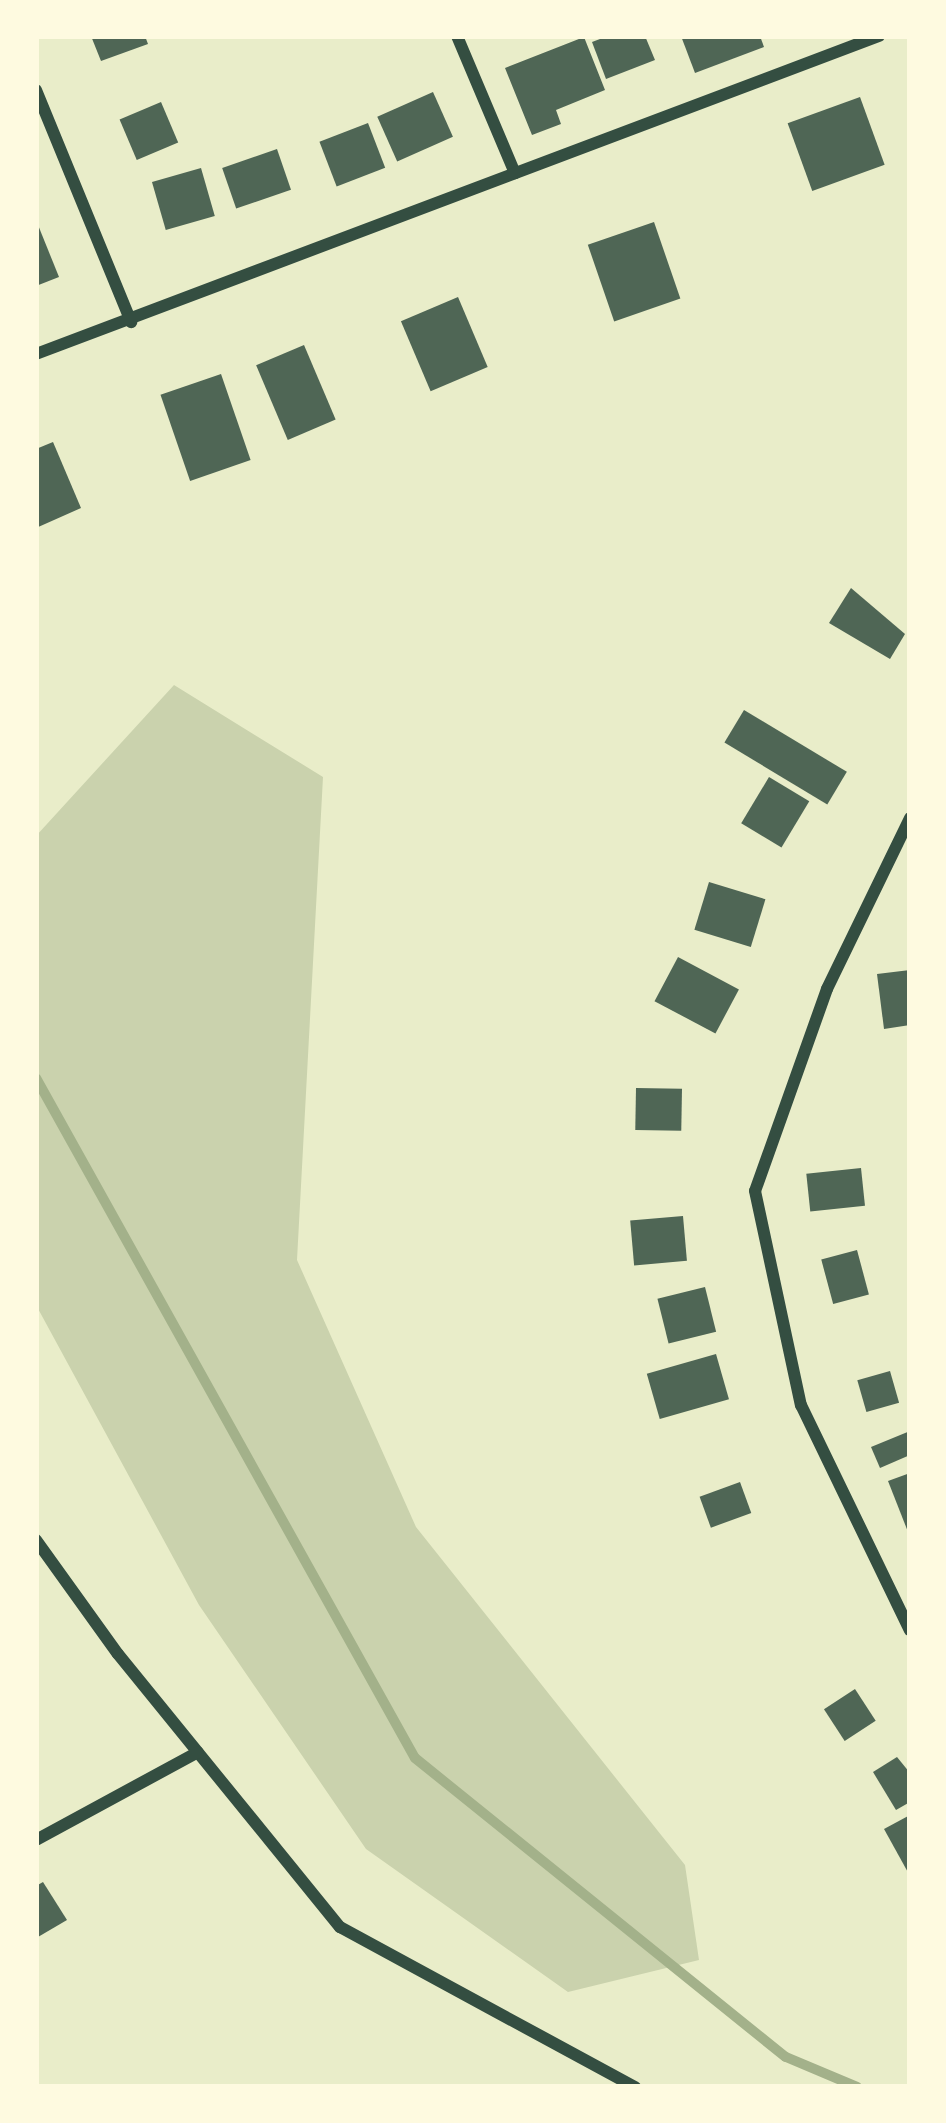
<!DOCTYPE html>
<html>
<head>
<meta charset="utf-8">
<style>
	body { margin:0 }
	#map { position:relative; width:946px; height:2123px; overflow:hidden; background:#e9edc9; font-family:Roboto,sans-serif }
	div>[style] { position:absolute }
	.green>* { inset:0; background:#cad2ad }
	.stream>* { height:10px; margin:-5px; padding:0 5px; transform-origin:5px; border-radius:5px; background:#a3b18a }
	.building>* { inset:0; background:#4f6655; transform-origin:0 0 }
	.minor>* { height:12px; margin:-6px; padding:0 6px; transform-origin:6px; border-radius:6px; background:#344e41 }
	span { translate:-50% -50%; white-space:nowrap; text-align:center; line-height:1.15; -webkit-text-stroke:9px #fefae0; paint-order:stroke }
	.frame { position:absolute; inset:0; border:39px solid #fefae0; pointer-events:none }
</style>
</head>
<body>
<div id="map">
	<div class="green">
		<i style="clip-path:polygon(174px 685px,323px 777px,297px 1260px,416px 1527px,685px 1865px,699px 1960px,568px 1992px,366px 1849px,199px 1605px,36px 1305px,36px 836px)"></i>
	</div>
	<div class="stream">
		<i style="left:36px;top:1078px;width:778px;rotate:60.87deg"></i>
		<i style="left:415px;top:1758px;width:476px;rotate:38.9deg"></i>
		<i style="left:786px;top:2057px;width:77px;rotate:22.9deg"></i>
	</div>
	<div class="building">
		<i style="clip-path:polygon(91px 36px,145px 36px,148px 44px,101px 61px)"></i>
		<i style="clip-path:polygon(608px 36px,645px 36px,655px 60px,606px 79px,592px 42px)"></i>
		<i style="clip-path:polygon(681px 36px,760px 36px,764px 47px,695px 73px)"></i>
		<i style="clip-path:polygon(584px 37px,605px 90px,556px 110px,561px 124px,532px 135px,505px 68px)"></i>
		<i style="left:433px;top:92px;width:49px;height:61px;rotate:66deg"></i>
		<i style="left:860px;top:97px;width:72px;height:77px;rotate:70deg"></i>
		<i style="left:161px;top:102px;width:44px;height:45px;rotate:67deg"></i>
		<i style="left:368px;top:123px;width:48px;height:52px;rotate:69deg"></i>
		<i style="left:277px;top:149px;width:43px;height:58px;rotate:71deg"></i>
		<i style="left:201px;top:168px;width:50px;height:51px;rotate:74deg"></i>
		<i style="clip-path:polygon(36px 220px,59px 277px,36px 286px)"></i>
		<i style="left:654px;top:222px;width:81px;height:70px;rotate:71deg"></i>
		<i style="left:458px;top:297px;width:76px;height:62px;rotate:67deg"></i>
		<i style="left:304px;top:345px;width:81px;height:52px;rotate:67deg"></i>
		<i style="left:221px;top:374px;width:91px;height:64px;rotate:71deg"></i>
		<i style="clip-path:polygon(53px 442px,81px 508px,36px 528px,36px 449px)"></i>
		<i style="clip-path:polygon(851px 588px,905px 634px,890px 659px,829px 623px)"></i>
		<i style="left:744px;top:710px;width:120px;height:38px;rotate:31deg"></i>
		<i style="left:769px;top:777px;width:47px;height:54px;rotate:31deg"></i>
		<i style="left:709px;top:882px;width:59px;height:50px;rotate:17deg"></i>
		<i style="left:678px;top:957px;width:69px;height:50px;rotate:28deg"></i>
		<i style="clip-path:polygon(910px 970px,910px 1025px,884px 1029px,877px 974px)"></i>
		<i style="left:636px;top:1088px;width:46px;height:42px;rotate:1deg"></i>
		<i style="left:861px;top:1168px;width:38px;height:55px;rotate:84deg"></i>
		<i style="left:683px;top:1216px;width:45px;height:53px;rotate:85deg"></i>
		<i style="left:857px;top:1250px;width:46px;height:37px;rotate:75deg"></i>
		<i style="left:705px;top:1287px;width:46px;height:49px;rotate:76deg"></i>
		<i style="left:716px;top:1354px;width:47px;height:72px;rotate:74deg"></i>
		<i style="left:890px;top:1371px;width:33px;height:34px;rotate:74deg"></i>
		<i style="clip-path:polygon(910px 1431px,910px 1455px,880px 1468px,871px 1447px)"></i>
		<i style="clip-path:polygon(910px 1473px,910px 1537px,888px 1481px)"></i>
		<i style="left:740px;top:1482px;width:33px;height:43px;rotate:70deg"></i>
		<i style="left:855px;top:1689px;width:38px;height:37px;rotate:57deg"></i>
		<i style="clip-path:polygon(897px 1757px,910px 1773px,910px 1802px,896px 1810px,873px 1772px)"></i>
		<i style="clip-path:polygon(910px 1815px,910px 1876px,884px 1829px)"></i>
		<i style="clip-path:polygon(43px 1882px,67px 1920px,38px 1937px,36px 1886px)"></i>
	</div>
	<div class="minor">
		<i style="left:457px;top:36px;width:149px;rotate:67.1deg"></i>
		<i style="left:36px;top:90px;width:251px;rotate:67.7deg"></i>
		<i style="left:36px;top:354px;width:901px;rotate:-20.67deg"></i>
		<i style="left:910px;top:818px;width:190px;rotate:115.9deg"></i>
		<i style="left:827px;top:989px;width:214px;rotate:109.6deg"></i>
		<i style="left:755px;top:1191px;width:219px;rotate:77.9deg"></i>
		<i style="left:801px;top:1405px;width:250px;rotate:64.2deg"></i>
		<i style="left:36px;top:1540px;width:140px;rotate:54.3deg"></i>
		<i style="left:118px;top:1654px;width:352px;rotate:50.9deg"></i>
		<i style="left:340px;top:1927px;width:336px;rotate:28.5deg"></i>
		<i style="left:36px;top:1840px;width:184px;rotate:-28.5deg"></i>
	</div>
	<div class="frame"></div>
</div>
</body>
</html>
